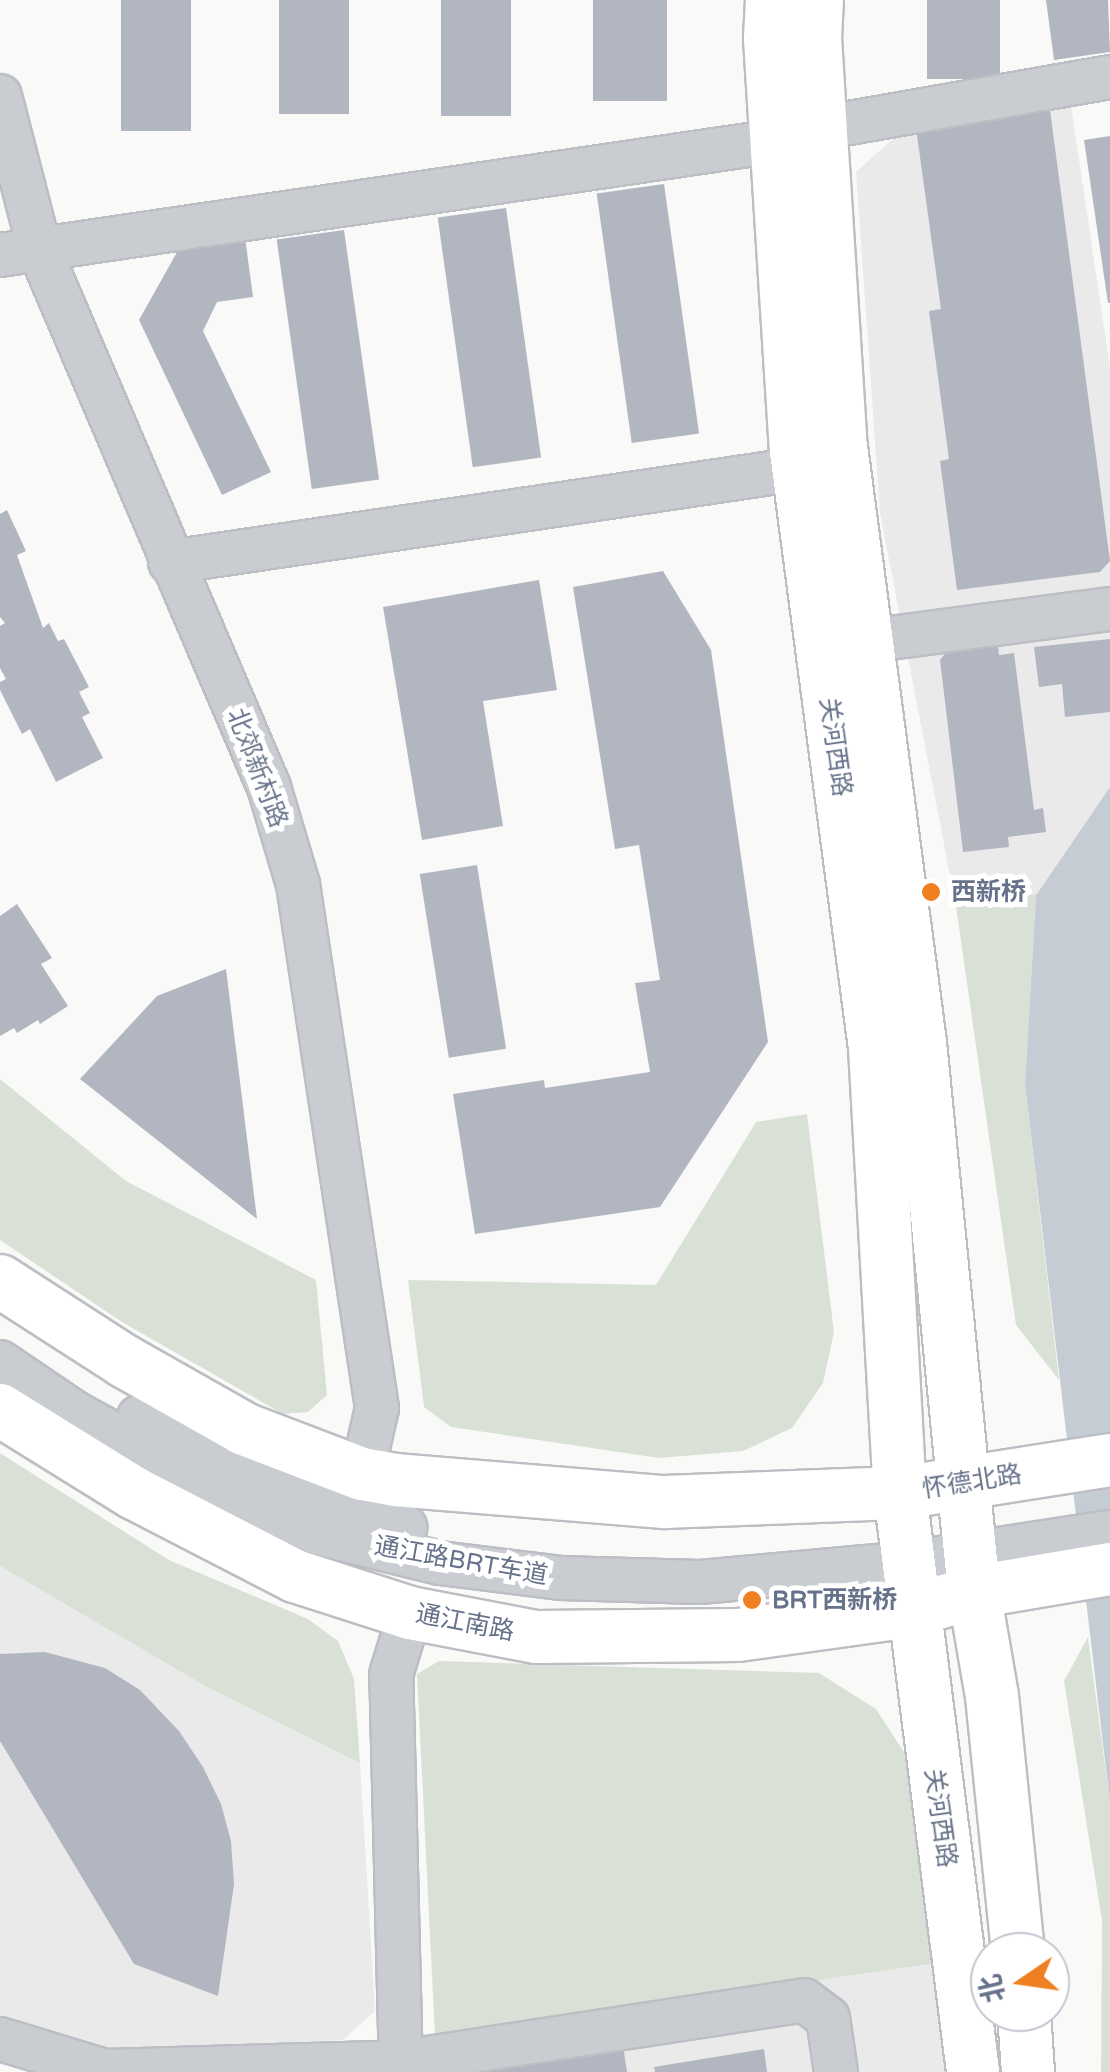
<!DOCTYPE html>
<html>
<head>
<meta charset="utf-8">
<style>
	body { margin:0 }
	#map { position:relative; width:1110px; height:2072px; overflow:hidden; background:#f9f9f7; font-family:"Varela Round","Noto Sans SC",sans-serif }
	div>[style] { position:absolute }
	.built>* { inset:0; background:#eaeaea }
	.green>* { inset:0; background:#d9e1d7 }
	.water>* { inset:0; background:#c6ccd4 }
	.building>* { inset:0; background:#b2b6c0; transform-origin:0 0 }
	.roads { filter:drop-shadow(2px 0 #bcbec4) drop-shadow(-2px 0 #bcbec4) drop-shadow(0 2px #bcbec4) drop-shadow(0 -2px #bcbec4) }
	.minor>* { height:42px; margin:-21px; padding:0 21px; transform-origin:21px; border-radius:21px; background:#c9ccd0 }
	.major>* { height:52px; margin:-26px; padding:0 26px; transform-origin:26px; border-radius:26px; background:#fff }
	.dots>* { width:28px; height:28px; translate:-50% -50%; box-sizing:border-box; border:5px solid #fff; border-radius:50% }
	span { translate:-50% -50%; white-space:nowrap; text-align:center; line-height:1.15; -webkit-text-stroke:10px #fff; paint-order:stroke }
	.street-label { font-size:25px; color:#66728a }
	.poi-label { font-size:25px; color:#66728a; font-weight:700 }
	.left { translate:0 -50%; text-align:left }
	.north { position:absolute; left:970px; top:1932px; width:100px; height:100px; box-sizing:border-box; background:#fff; border:2px solid #c2c7d0; border-radius:50%; rotate:257deg; font-size:28px; font-weight:700; line-height:40px; text-align:center; color:#66728a }
	.north::after { content:''; display:block; margin:auto; width:35px; height:45px; background:#ee8022; clip-path:polygon(50% 0,100% 100%,50% 72%,0 100%) }
</style>
</head>
<body>
<div id="map">
	<div class="built">
		<i style="clip-path:polygon(1070px 99px,1110px 368px,1110px 787px,1036px 894px,956px 906px,880px 513px,856px 172px,908px 125px)"></i>
		<i style="clip-path:polygon(0 1566px,205px 1686px,360px 1763px,375px 2011px,343px 2040px,114px 2052px,0 2016px)"></i>
		<i style="clip-path:polygon(938px 1963px,950px 2072px,434px 2072px,435px 2035px)"></i>
	</div>
	<div class="green">
		<i style="clip-path:polygon(1036px 894px,1025px 1084px,1059px 1380px,1016px 1325px,956px 906px)"></i>
		<i style="clip-path:polygon(0 1079px,126px 1181px,316px 1280px,327px 1395px,308px 1412px,283px 1414px,122px 1322px,0 1240px)"></i>
		<i style="clip-path:polygon(807px 1114px,834px 1332px,823px 1383px,792px 1428px,743px 1451px,659px 1458px,451px 1427px,424px 1407px,408px 1280px,656px 1285px,756px 1122px)"></i>
		<i style="clip-path:polygon(0 1453px,169px 1560px,308px 1619px,338px 1641px,354px 1679px,360px 1763px,205px 1686px,0 1566px)"></i>
		<i style="clip-path:polygon(1088px 1637px,1110px 1803px,1110px 2072px,1101px 2072px,1102px 1921px,1064px 1681px)"></i>
		<i style="clip-path:polygon(439px 1661px,819px 1673px,876px 1709px,904px 1752px,923px 1834px,938px 1963px,435px 2035px,417px 1674px)"></i>
	</div>
	<div class="water">
		<i style="clip-path:polygon(1110px 787px,1110px 1803px,1025px 1084px,1036px 895px)"></i>
	</div>
	<div class="building">
		<i style="left:121px;top:0;width:70px;height:131px"></i>
		<i style="left:279px;top:0;width:70px;height:114px"></i>
		<i style="left:441px;top:0;width:70px;height:116px"></i>
		<i style="left:593px;top:0;width:74px;height:101px"></i>
		<i style="left:927px;top:0;width:73px;height:79px"></i>
		<i style="clip-path:polygon(1046px 0,1108px 0,1110px 52px,1054px 60px)"></i>
		<i style="clip-path:polygon(1050px 110px,1110px 561px,1100px 572px,957px 590px,940px 461px,949px 459px,929px 311px,941px 309px,916px 128px)"></i>
		<i style="clip-path:polygon(1110px 136px,1110px 303px,1108px 303px,1084px 140px)"></i>
		<i style="left:664px;top:184px;width:252px;height:68px;rotate:82deg"></i>
		<i style="left:506px;top:208px;width:252px;height:69px;rotate:82deg"></i>
		<i style="left:344px;top:230px;width:252px;height:68px;rotate:82deg"></i>
		<i style="clip-path:polygon(245px 237px,253px 297px,217px 302px,203px 331px,271px 472px,222px 495px,139px 320px,181px 245px)"></i>
		<i style="clip-path:polygon(7px 510px,26px 551px,17px 555px,43px 628px,49px 623px,58px 641px,64px 639px,89px 687px,79px 692px,90px 713px,82px 717px,103px 758px,56px 782px,30px 729px,22px 734px,0 690px,0 682px,6px 679px,0 668px,0 626px,5px 623px,0 617px,0 514px)"></i>
		<i style="clip-path:polygon(663px 571px,711px 650px,768px 1042px,660px 1207px,475px 1234px,453px 1094px,544px 1080px,545px 1088px,650px 1072px,635px 983px,660px 980px,639px 845px,615px 849px,573px 587px)"></i>
		<i style="clip-path:polygon(539px 580px,557px 690px,483px 701px,503px 826px,422px 840px,383px 607px)"></i>
		<i style="clip-path:polygon(1110px 639px,1110px 712px,1065px 717px,1062px 684px,1039px 687px,1034px 647px)"></i>
		<i style="clip-path:polygon(998px 643px,999px 655px,1014px 653px,1034px 810px,1043px 808px,1046px 832px,1008px 837px,1009px 847px,963px 852px,940px 660px,949px 649px)"></i>
		<i style="left:477px;top:865px;width:186px;height:58px;rotate:81deg"></i>
		<i style="clip-path:polygon(17px 904px,52px 958px,41px 964px,68px 1006px,40px 1024px,38px 1020px,17px 1033px,14px 1028px,0 1036px,0 916px)"></i>
		<i style="clip-path:polygon(226px 969px,257px 1219px,80px 1079px,157px 996px)"></i>
		<i style="clip-path:polygon(45px 1652px,105px 1668px,140px 1690px,179px 1731px,203px 1767px,221px 1804px,231px 1841px,234px 1884px,218px 1996px,134px 1964px,0 1741px,0 1654px)"></i>
		<i style="clip-path:polygon(623px 2046px,627px 2072px,479px 2072px,479px 2070px)"></i>
		<i style="clip-path:polygon(764px 2049px,767px 2072px,655px 2072px,654px 2067px)"></i>
	</div>
	<div class="roads">
		<div class="minor">
			<i style="left:0;top:96px;width:160px;rotate:75.5deg"></i>
			<i style="left:40px;top:251px;width:583px;rotate:66.87deg"></i>
			<i style="left:269px;top:787px;width:101px;rotate:73.4deg"></i>
			<i style="left:298px;top:884px;width:530px;rotate:81.43deg"></i>
			<i style="left:377px;top:1408px;width:68px;rotate:102.8deg"></i>
			<i style="left:821px;top:128px;width:293px;rotate:-10deg"></i>
			<i style="left:0;top:255px;width:784px;rotate:-8.36deg"></i>
			<i style="left:170px;top:562px;width:635px;rotate:-8.42deg"></i>
			<i style="left:867px;top:641px;width:245px;rotate:-7.5deg"></i>
			<i style="left:0;top:1362px;width:91px;rotate:34.2deg"></i>
			<i style="left:75px;top:1413px;width:132px;rotate:28.5deg"></i>
			<i style="left:191px;top:1476px;width:134px;rotate:24.7deg"></i>
			<i style="left:313px;top:1532px;width:131px;rotate:13.7deg"></i>
			<i style="left:440px;top:1563px;width:121px;rotate:7.1deg"></i>
			<i style="left:560px;top:1578px;width:140px;rotate:1.6deg"></i>
			<i style="left:700px;top:1582px;width:208px;rotate:-5.2deg"></i>
			<i style="left:907px;top:1563px;width:205px;rotate:-8.7deg"></i>
			<i style="left:139px;top:1417px;width:257px;rotate:23.9deg"></i>
			<i style="left:374px;top:1521px;width:32px;rotate:11deg"></i>
			<i style="left:0;top:2039px;width:110px;rotate:16.9deg"></i>
			<i style="left:105px;top:2071px;width:296px;rotate:-1.7deg"></i>
			<i style="left:401px;top:2062px;width:408px;rotate:-8.7deg"></i>
			<i style="left:804px;top:2000px;width:30px;rotate:37deg"></i>
			<i style="left:828px;top:2018px;width:55px;rotate:81.6deg"></i>
			<i style="left:401px;top:2072px;width:397px;rotate:-91.4deg"></i>
			<i style="left:391px;top:1675px;width:65px;rotate:-73deg"></i>
		</div>
		<div class="major">
			<i style="left:772px;top:0;width:39px;rotate:93deg"></i>
			<i style="left:770px;top:39px;width:413px;rotate:86.4deg"></i>
			<i style="left:796px;top:451px;width:602px;rotate:82.46deg"></i>
			<i style="left:875px;top:1048px;width:446px;rotate:86.8deg"></i>
			<i style="left:900px;top:1493px;width:584px;rotate:82.81deg"></i>
			<i style="left:817px;top:0;width:38px;rotate:93deg"></i>
			<i style="left:815px;top:38px;width:410px;rotate:86.4deg"></i>
			<i style="left:841px;top:447px;width:601px;rotate:82.45deg"></i>
			<i style="left:920px;top:1043px;width:552px;rotate:84.38deg"></i>
			<i style="left:974px;top:1592px;width:106px;rotate:80.2deg"></i>
			<i style="left:992px;top:1696px;width:257px;rotate:84.2deg"></i>
			<i style="left:0;top:1281px;width:148px;rotate:32.8deg"></i>
			<i style="left:124px;top:1361px;width:138px;rotate:29.5deg"></i>
			<i style="left:244px;top:1429px;width:126px;rotate:20.9deg"></i>
			<i style="left:362px;top:1474px;width:34px;rotate:10deg"></i>
			<i style="left:395px;top:1480px;width:270px;rotate:4.7deg"></i>
			<i style="left:664px;top:1502px;width:236px;rotate:-2.2deg"></i>
			<i style="left:900px;top:1493px;width:213px;rotate:-8.9deg"></i>
			<i style="left:0;top:1410px;width:158px;rotate:31.8deg"></i>
			<i style="left:134px;top:1493px;width:181px;rotate:27.3deg"></i>
			<i style="left:295px;top:1576px;width:121px;rotate:17.8deg"></i>
			<i style="left:410px;top:1613px;width:128px;rotate:10.8deg"></i>
			<i style="left:536px;top:1637px;width:202px;rotate:-0.6deg"></i>
			<i style="left:738px;top:1635px;width:176px;rotate:-7.9deg"></i>
			<i style="left:912px;top:1611px;width:65px;rotate:-17deg"></i>
			<i style="left:974px;top:1592px;width:138px;rotate:-9.6deg"></i>
			<i style="left:1024px;top:2012px;width:60px;rotate:86.2deg"></i>
		</div>
	</div>
	<div class="dots">
		<i style="left:931px;top:892px;background:#ee8022"></i>
		<i style="left:752px;top:1600px;background:#ee8022"></i>
	</div>
	<div class="street-label">
		<span style="left:835px;top:747px;rotate:82deg">关河西路</span>
		<span style="left:257px;top:768px;rotate:69deg">北郊新村路</span>
		<span style="left:972px;top:1482px;rotate:-9deg">怀德北路</span>
		<span style="left:461px;top:1561px;rotate:10deg">通江路BRT车道</span>
		<span style="left:465px;top:1623px;rotate:11deg">通江南路</span>
		<span style="left:940px;top:1818px;rotate:82deg">关河西路</span>
	</div>
	<div class="poi-label">
		<span class="left" style="left:951px;top:892px">西新桥</span>
		<span class="left" style="left:772px;top:1600px">BRT西新桥</span>
	</div>
	<div class="north">北</div>
</div>
</body>
</html>
